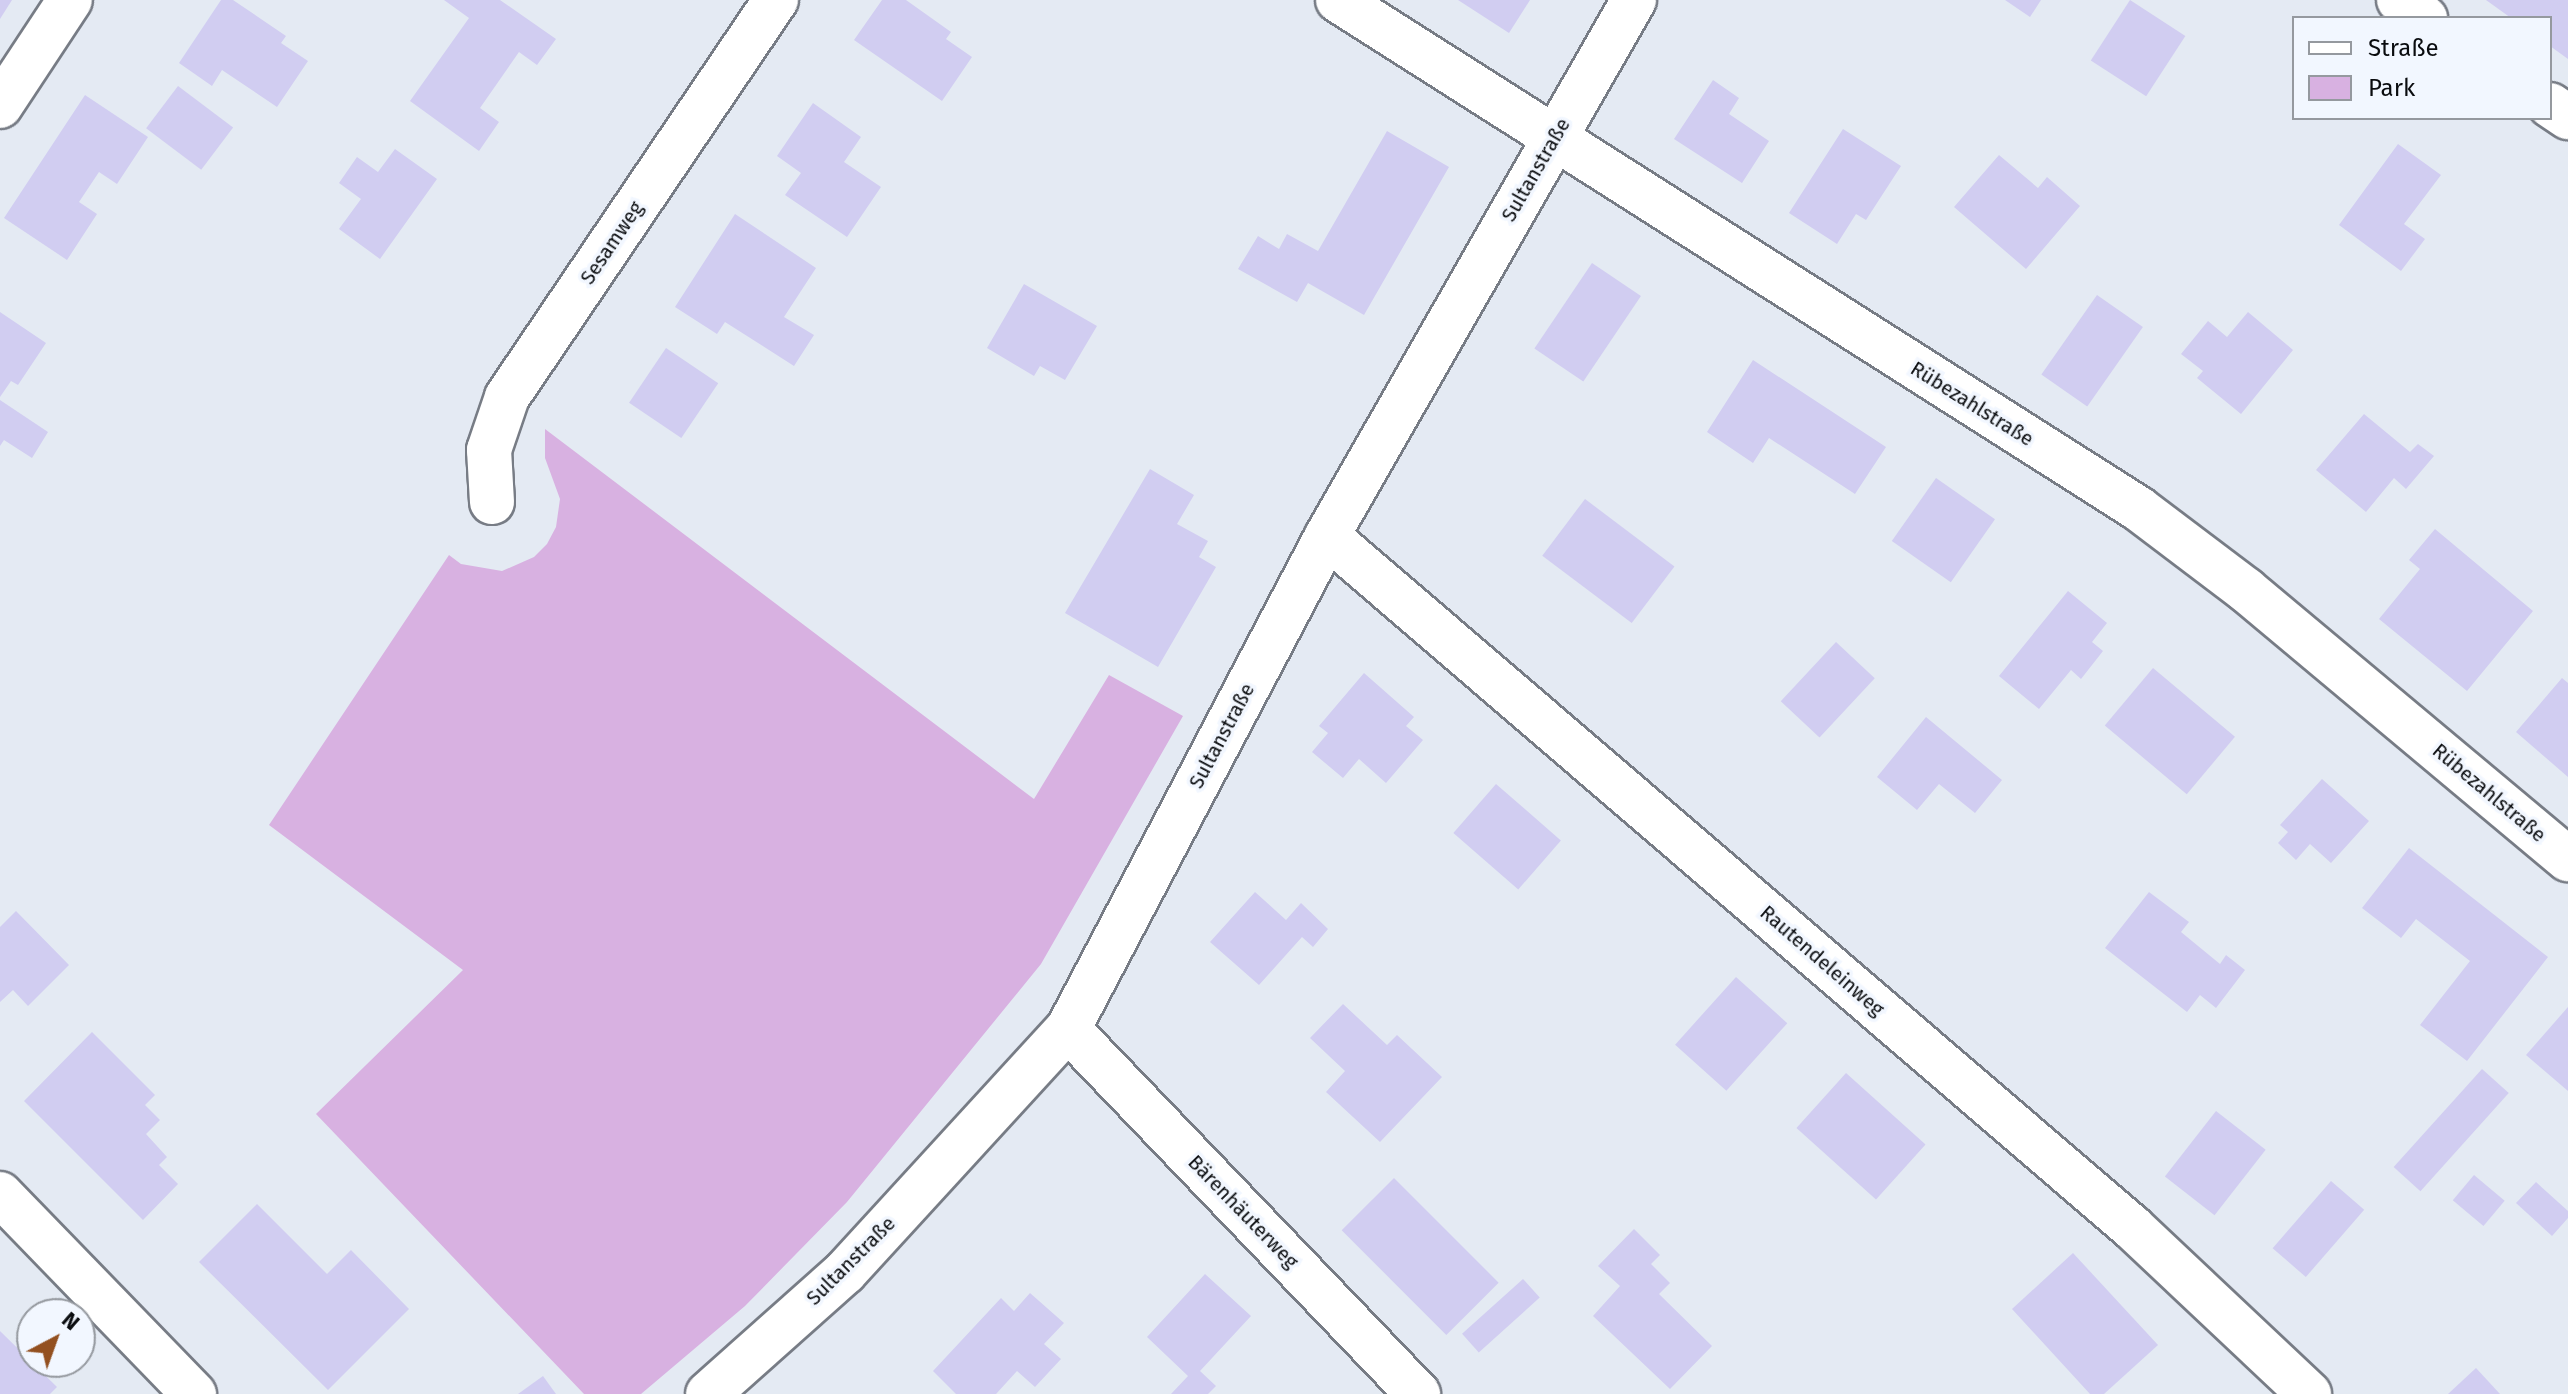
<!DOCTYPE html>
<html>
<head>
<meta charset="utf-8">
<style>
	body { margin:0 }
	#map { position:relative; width:2568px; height:1394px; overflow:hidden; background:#e4eaf3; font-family:"Fira Sans",sans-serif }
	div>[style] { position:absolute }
	.green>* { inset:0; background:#d8b1e1 }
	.building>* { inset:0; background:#d1cdf1; transform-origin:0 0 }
	.roads { filter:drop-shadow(2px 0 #777c85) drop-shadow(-2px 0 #777c85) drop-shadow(0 2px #777c85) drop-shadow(0 -2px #777c85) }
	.minor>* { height:44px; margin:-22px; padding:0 22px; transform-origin:22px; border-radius:22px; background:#fff }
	span { translate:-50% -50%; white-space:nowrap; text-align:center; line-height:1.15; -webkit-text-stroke:7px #f2f7ff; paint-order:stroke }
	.street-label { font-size:20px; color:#0a0c0f }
	.legend { position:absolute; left:2292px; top:16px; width:260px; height:104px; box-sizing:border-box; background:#f2f7ff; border:2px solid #95999f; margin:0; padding:10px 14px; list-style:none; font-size:24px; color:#0a0c0f }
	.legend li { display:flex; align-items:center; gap:16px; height:40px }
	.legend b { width:40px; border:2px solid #95999f }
	.north { position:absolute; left:16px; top:1298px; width:80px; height:80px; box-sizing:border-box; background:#f2f7ff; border:2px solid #95999f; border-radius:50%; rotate:41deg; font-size:22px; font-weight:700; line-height:32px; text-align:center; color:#0a0c0f }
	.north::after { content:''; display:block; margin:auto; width:28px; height:36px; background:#935020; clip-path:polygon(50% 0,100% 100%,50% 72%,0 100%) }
</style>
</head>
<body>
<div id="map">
	<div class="green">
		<i style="clip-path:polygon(545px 429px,1034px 799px,1109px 675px,1183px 716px,1041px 964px,847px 1202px,745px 1306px,641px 1394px,584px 1394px,316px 1114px,463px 970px,269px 825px,449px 555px,461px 564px,502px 571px,534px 557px,547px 544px,556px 527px,560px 499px,545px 458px)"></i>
	</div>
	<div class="building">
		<i style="clip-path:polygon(0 0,12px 0,0 19px)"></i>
		<i style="clip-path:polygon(221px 0,233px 0,286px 36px,281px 43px,308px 61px,277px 107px,222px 70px,212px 86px,179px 63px)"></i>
		<i style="clip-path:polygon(444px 0,500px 0,556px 39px,537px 65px,519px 52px,480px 108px,499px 122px,479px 151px,410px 101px,469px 18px)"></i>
		<i style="clip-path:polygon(882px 0,906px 0,951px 32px,946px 39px,972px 57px,942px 101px,854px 40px)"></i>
		<i style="clip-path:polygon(1458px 0,1530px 0,1509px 33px)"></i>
		<i style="clip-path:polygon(2005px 0,2041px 0,2030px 17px)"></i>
		<i style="left:2130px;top:0;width:66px;height:72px;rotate:33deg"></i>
		<i style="clip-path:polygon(2486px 0,2568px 0,2568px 59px,2550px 46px,2550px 18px,2511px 18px)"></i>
		<i style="clip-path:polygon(1713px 80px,1739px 98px,1729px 114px,1769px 141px,1742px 183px,1674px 139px)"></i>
		<i style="left:178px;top:86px;width:69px;height:53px;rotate:37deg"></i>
		<i style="clip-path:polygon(85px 95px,148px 137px,117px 184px,99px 172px,79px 202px,97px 214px,67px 260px,4px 218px)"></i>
		<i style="clip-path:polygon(813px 103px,861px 137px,844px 162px,881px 187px,847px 237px,785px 195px,801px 173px,777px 156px)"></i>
		<i style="clip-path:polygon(1843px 129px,1901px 166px,1866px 220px,1856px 214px,1837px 244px,1789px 213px)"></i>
		<i style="clip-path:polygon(1387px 131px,1449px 167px,1364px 315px,1308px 283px,1297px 302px,1238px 269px,1258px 236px,1279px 249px,1287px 234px,1318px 251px)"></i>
		<i style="clip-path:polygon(2398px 144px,2441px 175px,2404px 224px,2425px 239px,2401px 271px,2339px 225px)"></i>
		<i style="clip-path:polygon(395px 149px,437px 179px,380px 259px,339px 229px,361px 199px,339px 183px,357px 157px,378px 172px)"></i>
		<i style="clip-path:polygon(1999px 155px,2038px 188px,2047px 177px,2080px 206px,2026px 269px,1954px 207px)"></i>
		<i style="clip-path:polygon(735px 214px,816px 268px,784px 317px,814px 335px,794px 366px,725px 322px,717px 334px,675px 307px)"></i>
		<i style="left:1592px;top:263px;width:59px;height:103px;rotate:34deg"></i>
		<i style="clip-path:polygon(1024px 284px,1097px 326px,1065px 380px,1040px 366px,1034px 376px,987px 348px)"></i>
		<i style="left:2097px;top:295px;width:56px;height:97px;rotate:35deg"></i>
		<i style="clip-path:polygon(0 312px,46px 343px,18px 385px,11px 381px,0 397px)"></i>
		<i style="clip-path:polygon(2248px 312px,2293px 350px,2241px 414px,2197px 378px,2203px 371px,2181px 354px,2208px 321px,2227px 337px)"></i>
		<i style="left:666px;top:348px;width:63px;height:66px;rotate:34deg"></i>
		<i style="clip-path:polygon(1753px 360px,1886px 447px,1855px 494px,1769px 438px,1753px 463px,1707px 432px)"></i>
		<i style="clip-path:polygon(0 400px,48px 432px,32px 458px,4px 440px,0 446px)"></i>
		<i style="clip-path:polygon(2364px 414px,2410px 452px,2418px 444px,2434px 456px,2406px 489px,2394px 478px,2366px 512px,2316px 470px)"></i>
		<i style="clip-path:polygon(1150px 469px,1194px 495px,1177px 524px,1208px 541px,1199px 557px,1216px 567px,1158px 667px,1065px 613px)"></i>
		<i style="left:1936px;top:478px;width:72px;height:77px;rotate:35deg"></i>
		<i style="left:1585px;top:499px;width:112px;height:71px;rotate:37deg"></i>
		<i style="clip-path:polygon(2435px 529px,2533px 611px,2467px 691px,2379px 619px,2420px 569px,2409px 560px)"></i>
		<i style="clip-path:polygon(2068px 591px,2107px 623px,2092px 642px,2103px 651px,2081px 679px,2071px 670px,2039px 709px,1999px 676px)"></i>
		<i style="left:1836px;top:642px;width:53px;height:81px;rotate:43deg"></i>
		<i style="left:2153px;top:668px;width:107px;height:75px;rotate:40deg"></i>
		<i style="clip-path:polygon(1364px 673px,1414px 717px,1406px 726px,1423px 740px,1386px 783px,1359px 759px,1343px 778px,1312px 752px,1328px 733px,1319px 726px)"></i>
		<i style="clip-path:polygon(2562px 678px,2568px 683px,2568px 777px,2516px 732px)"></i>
		<i style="clip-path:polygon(1926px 717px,2002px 780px,1975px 813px,1939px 784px,1917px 810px,1877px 777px)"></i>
		<i style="clip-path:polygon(2322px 779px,2369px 821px,2331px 863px,2310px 844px,2296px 860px,2278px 843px,2288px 832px,2280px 825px)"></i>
		<i style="left:1496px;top:784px;width:86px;height:65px;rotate:41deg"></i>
		<i style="clip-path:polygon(2409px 848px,2548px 957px,2467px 1061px,2420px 1025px,2470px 961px,2416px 919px,2401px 938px,2362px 908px)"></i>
		<i style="clip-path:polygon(1255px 892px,1286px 920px,1301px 903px,1328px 929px,1313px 947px,1302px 937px,1259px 985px,1210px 942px)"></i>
		<i style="clip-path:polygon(2149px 892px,2189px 922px,2181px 932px,2220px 964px,2226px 955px,2245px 970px,2216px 1008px,2200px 995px,2187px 1012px,2105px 948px)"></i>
		<i style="clip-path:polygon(16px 911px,69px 965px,28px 1006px,13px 990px,0 1002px,0 927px)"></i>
		<i style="left:1736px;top:977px;width:69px;height:91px;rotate:42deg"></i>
		<i style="clip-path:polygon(1343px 1004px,1387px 1045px,1397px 1035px,1442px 1077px,1380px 1142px,1326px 1092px,1345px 1071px,1310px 1038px)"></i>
		<i style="clip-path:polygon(2568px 1007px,2568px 1091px,2526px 1055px)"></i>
		<i style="clip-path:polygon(92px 1032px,155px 1095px,145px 1105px,160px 1120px,146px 1134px,167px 1157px,159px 1165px,178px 1184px,143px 1220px,24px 1101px)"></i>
		<i style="left:2482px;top:1069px;width:36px;height:132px;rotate:42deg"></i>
		<i style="left:1846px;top:1073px;width:107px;height:74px;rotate:42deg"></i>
		<i style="left:2216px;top:1111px;width:63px;height:83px;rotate:38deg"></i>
		<i style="left:2474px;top:1175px;width:40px;height:33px;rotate:40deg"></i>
		<i style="left:1394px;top:1178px;width:148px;height:74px;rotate:45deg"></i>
		<i style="left:2331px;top:1181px;width:44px;height:89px;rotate:41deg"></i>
		<i style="clip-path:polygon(2536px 1182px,2568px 1211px,2568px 1218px,2552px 1236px,2516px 1203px)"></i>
		<i style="clip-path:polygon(257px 1204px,327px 1274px,351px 1250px,409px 1309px,328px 1390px,199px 1262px)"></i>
		<i style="clip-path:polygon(1634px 1229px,1660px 1255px,1651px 1264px,1670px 1283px,1659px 1294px,1712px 1346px,1670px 1389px,1593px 1316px,1620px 1286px,1598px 1266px)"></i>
		<i style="clip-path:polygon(2073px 1253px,2158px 1345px,2104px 1394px,2090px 1394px,2012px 1309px)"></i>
		<i style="clip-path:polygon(1205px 1274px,1251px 1316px,1200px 1371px,1216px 1386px,1208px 1394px,1171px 1394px,1188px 1376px,1147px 1337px)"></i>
		<i style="left:1523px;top:1279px;width:25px;height:82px;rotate:48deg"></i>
		<i style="clip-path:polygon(1030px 1293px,1064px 1323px,1044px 1344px,1061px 1359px,1035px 1387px,1017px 1371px,996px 1394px,956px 1394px,933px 1371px,1001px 1298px,1014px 1311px)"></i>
		<i style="clip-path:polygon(0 1331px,57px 1387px,50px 1394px,0 1394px)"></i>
		<i style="clip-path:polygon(2476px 1368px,2500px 1394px,2448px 1394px)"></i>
		<i style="clip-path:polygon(543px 1376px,556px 1394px,518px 1394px)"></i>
	</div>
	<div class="roads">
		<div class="minor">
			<i style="left:1338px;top:0;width:949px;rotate:32.43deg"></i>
			<i style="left:2139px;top:509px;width:134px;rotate:37.1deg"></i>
			<i style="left:2246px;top:590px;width:420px;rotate:39.9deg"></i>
			<i style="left:2399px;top:0;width:32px;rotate:35deg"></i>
			<i style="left:2550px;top:105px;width:22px;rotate:34deg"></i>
			<i style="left:0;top:106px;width:127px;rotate:-56.6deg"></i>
			<i style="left:492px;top:502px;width:52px;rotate:-93.3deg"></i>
			<i style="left:489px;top:450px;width:56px;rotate:-71.2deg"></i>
			<i style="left:507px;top:397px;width:480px;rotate:-55.9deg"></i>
			<i style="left:1327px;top:536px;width:1062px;rotate:40.65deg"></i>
			<i style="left:2133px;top:1228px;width:242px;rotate:43.3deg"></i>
			<i style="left:1068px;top:1029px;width:506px;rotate:46.2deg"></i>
			<i style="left:0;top:1194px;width:279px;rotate:45.9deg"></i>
			<i style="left:708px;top:1394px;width:183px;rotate:-41.7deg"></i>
			<i style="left:845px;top:1272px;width:330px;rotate:-47.5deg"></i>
			<i style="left:1068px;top:1029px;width:557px;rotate:-62.28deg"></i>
			<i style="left:1327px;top:536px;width:618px;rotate:-60.2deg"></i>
		</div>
	</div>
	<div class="street-label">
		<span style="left:1536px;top:170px;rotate:-60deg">Sultanstraße</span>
		<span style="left:612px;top:243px;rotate:-56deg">Sesamweg</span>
		<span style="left:1972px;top:404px;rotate:32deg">Rübezahlstraße</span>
		<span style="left:1222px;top:736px;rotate:-62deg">Sultanstraße</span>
		<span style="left:2489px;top:793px;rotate:40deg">Rübezahlstraße</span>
		<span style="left:1822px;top:961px;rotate:41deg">Rautendeleinweg</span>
		<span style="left:1243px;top:1212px;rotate:46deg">Bärenhäuterweg</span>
		<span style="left:851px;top:1261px;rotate:-45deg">Sultanstraße</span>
	</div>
	<ul class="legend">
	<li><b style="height:10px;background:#fff"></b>Straße</li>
	<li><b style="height:22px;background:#d8b1e1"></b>Park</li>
	</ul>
	<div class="north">N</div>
</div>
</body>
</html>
